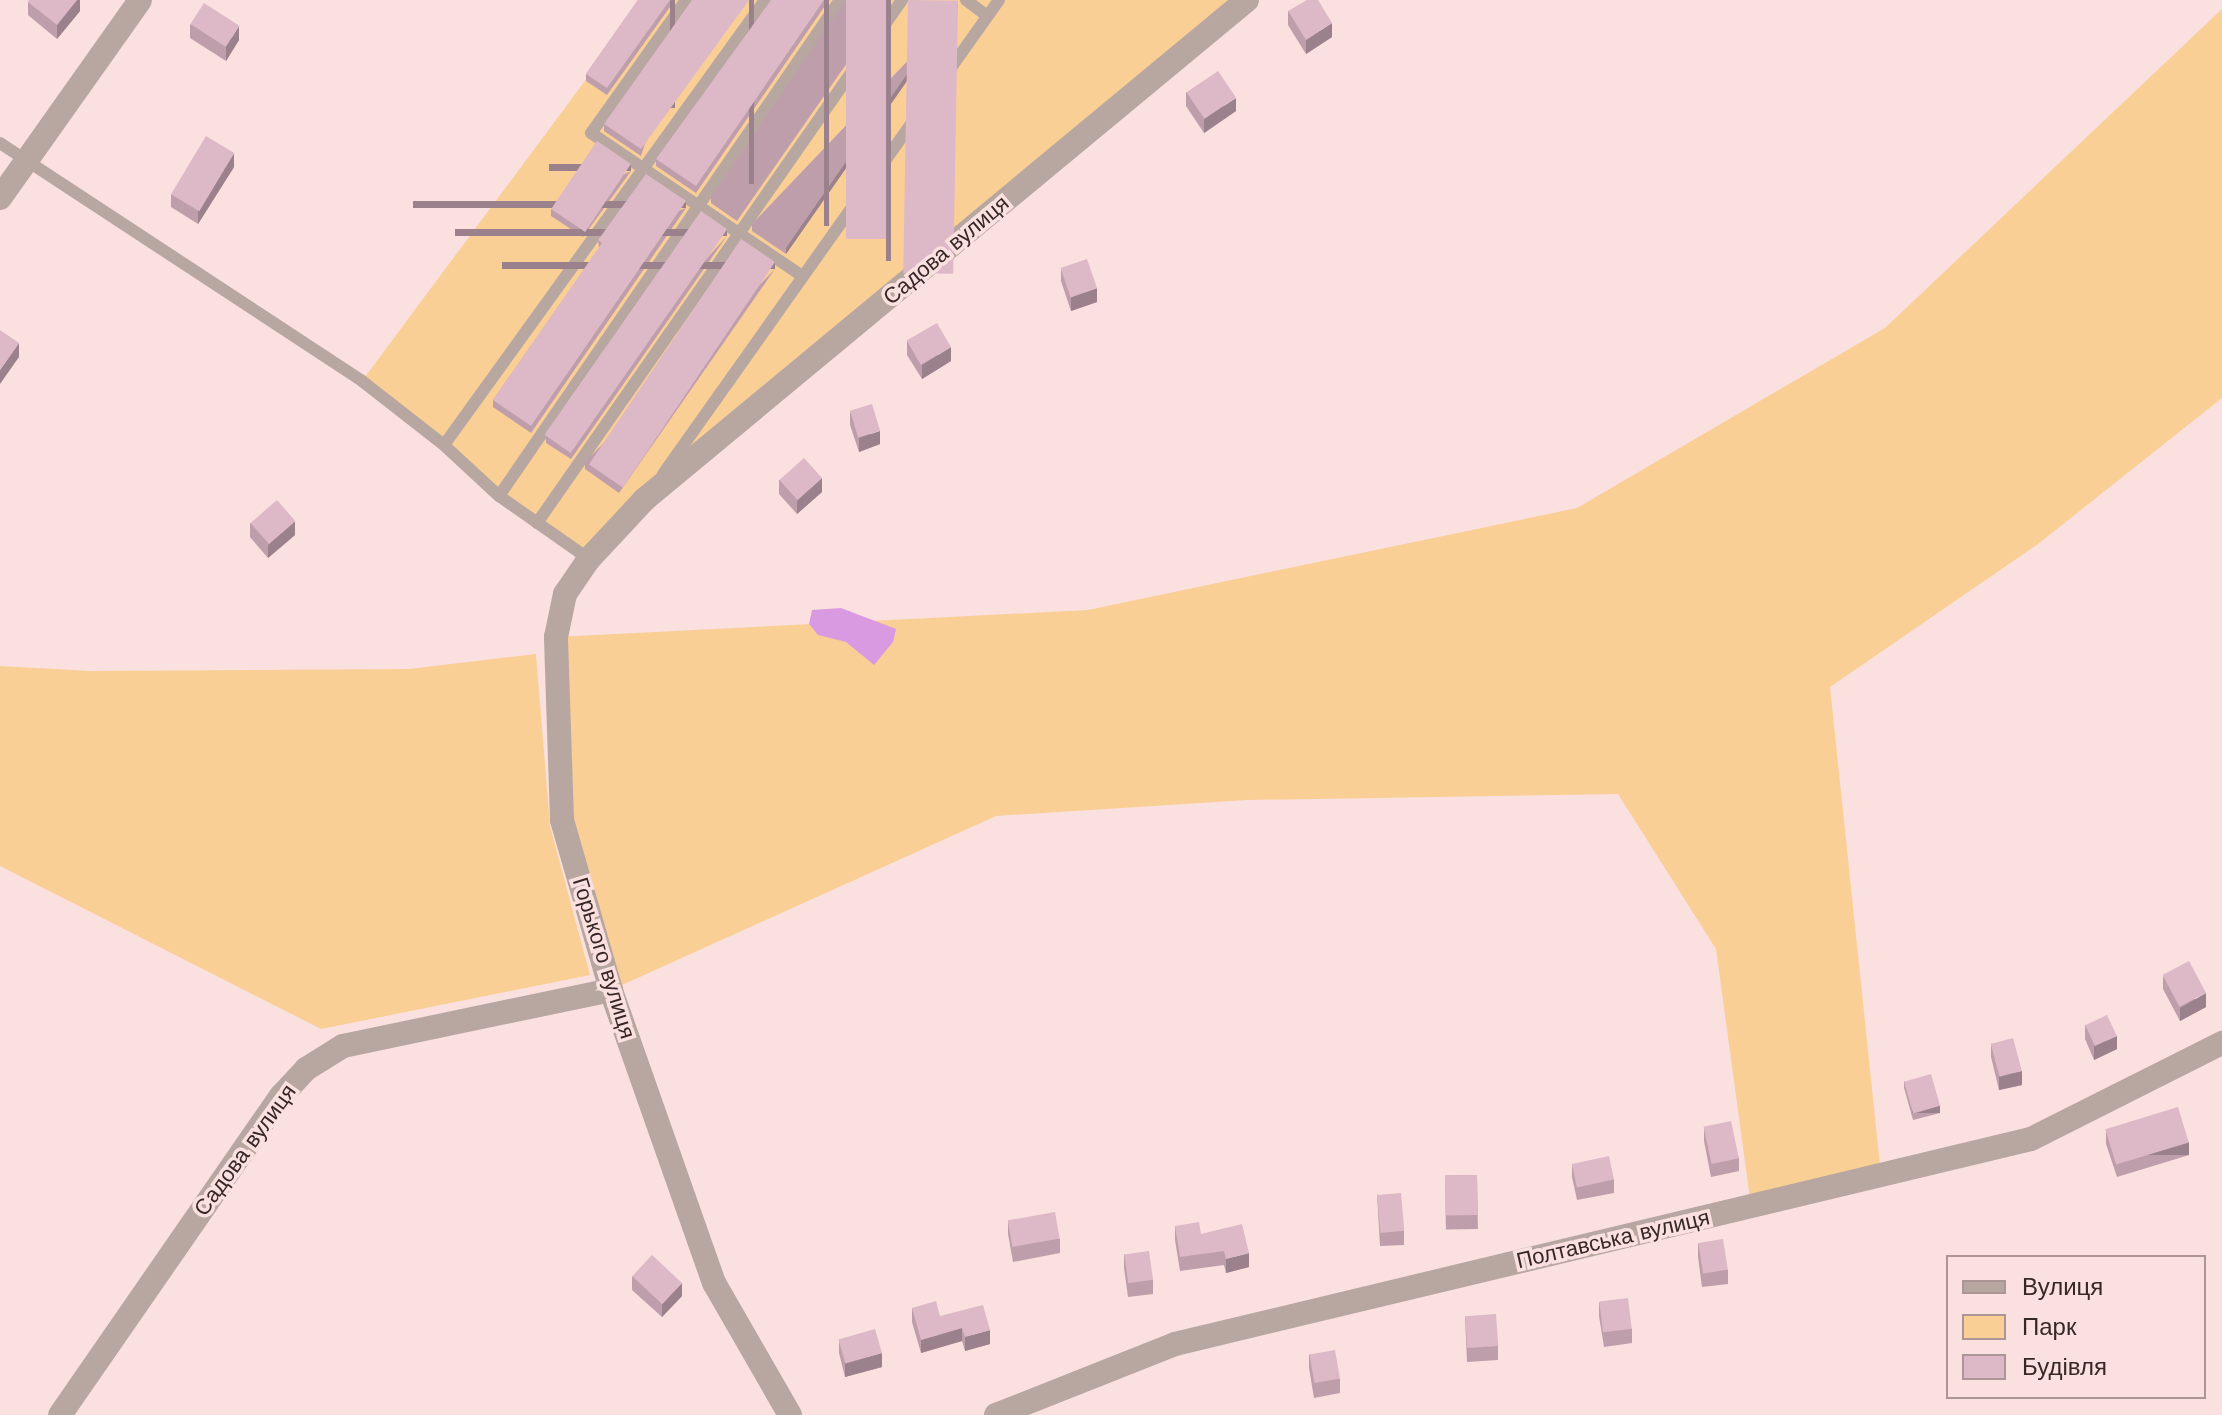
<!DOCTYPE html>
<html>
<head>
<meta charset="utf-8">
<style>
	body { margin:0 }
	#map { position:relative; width:2222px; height:1415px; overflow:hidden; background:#fae0df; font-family:"Work Sans",sans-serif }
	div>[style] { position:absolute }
	.green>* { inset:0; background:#f9cf96 }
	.water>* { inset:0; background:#da9ae1 }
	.service>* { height:12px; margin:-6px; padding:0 6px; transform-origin:6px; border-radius:6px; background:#b7a7a0 }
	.minor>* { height:24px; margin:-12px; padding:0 12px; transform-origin:12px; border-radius:12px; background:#b7a7a0 }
	.wall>* { inset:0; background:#be9eab; transform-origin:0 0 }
	.shaded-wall>* { inset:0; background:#9b818b; transform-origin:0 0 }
	.building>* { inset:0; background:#ddb8c7; transform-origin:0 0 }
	span { translate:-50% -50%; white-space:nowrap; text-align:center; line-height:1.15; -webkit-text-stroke:7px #fae0df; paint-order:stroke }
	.street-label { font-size:22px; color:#372827 }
	.legend { position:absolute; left:1946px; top:1255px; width:260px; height:144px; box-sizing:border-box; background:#fae0df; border:2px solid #ac9695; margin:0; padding:10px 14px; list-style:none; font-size:24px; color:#372827 }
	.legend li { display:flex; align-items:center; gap:16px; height:40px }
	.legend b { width:40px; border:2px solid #ac9695 }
</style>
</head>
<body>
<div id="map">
	<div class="green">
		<i style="clip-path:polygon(645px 0,1247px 0,589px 559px,362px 381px)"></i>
		<i style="clip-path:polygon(2222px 9px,2222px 398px,2038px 544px,1830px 687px,1881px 1175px,1751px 1206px,1716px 949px,1618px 794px,1247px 800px,996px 816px,611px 990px,562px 820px,556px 637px,1088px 610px,1577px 508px,1885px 328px)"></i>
		<i style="clip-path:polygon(536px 654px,550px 826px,590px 975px,321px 1029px,0 866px,0 666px,90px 671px,409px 669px)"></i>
	</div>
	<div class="water">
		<i style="clip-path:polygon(841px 608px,896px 629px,893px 642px,874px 665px,846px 642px,818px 635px,809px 624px,812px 610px)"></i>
	</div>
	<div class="service">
		<i style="left:686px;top:0;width:163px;rotate:125.5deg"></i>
		<i style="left:591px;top:133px;width:255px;rotate:34.1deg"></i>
		<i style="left:966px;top:0;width:26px;rotate:37deg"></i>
		<i style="left:0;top:143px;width:433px;rotate:33.3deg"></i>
		<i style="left:362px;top:381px;width:104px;rotate:38deg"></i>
		<i style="left:663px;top:474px;width:581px;rotate:-54.67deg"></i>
		<i style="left:499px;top:496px;width:602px;rotate:-55.49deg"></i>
		<i style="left:537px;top:523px;width:638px;rotate:-55.09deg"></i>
		<i style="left:589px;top:559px;width:110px;rotate:-145deg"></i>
		<i style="left:499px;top:496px;width:75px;rotate:-137.2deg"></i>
		<i style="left:444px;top:445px;width:549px;rotate:-54.2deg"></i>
	</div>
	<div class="minor">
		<i style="left:0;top:198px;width:242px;rotate:-54.7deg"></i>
		<i style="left:60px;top:1415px;width:388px;rotate:-55.3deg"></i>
		<i style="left:281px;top:1096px;width:37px;rotate:-47deg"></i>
		<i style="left:306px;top:1069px;width:44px;rotate:-31.9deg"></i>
		<i style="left:343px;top:1046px;width:274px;rotate:-11.8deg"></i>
		<i style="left:790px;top:1415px;width:152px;rotate:-119.9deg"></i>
		<i style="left:714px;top:1283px;width:311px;rotate:-109.4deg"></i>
		<i style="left:611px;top:990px;width:177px;rotate:-106.1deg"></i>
		<i style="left:562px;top:820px;width:183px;rotate:-91.9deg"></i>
		<i style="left:556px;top:637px;width:44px;rotate:-78.2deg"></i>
		<i style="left:565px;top:594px;width:42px;rotate:-55.6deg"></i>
		<i style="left:589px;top:559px;width:82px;rotate:-47deg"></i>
		<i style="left:645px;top:499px;width:782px;rotate:-39.66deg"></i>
		<i style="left:996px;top:1415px;width:193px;rotate:-21.6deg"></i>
		<i style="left:1175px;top:1344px;width:880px;rotate:-13.47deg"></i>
		<i style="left:2031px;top:1139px;width:214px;rotate:-26.7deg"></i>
	</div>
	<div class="wall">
		<i style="clip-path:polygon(80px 0,80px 11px,57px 39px,28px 15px,28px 2px)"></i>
		<i style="clip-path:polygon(638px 0,675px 0,607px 95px,586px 81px,586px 74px)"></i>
		<i style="clip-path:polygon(692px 0,641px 156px,604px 131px,604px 124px)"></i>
		<i style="clip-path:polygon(771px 0,829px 0,696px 193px,656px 166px,656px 159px)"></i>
		<i style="clip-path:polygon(846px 0,891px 0,737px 221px,711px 203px,711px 197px)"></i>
		<i style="clip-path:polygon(958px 8px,786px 254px,752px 231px,752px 224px)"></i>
		<i style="clip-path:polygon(1288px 11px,1332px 37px,1306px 54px,1288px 25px)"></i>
		<i style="clip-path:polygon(190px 24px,239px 40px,226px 61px,190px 38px)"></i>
		<i style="clip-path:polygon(1186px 92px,1236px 111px,1204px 133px,1186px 106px)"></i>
		<i style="clip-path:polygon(234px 167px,198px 224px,171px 207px,171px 194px)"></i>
		<i style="clip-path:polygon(631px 171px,583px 237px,551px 216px,551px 209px)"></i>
		<i style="clip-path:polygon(686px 208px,531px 433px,493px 407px,493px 400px,599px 248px,598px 240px)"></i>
		<i style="clip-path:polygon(727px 236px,571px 459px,546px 443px,546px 436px)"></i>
		<i style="clip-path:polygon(1061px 268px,1097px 302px,1071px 311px,1061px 281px)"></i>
		<i style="clip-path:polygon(775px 269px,619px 493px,585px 469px,585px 462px)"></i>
		<i style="clip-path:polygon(907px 341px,951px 361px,922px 379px,907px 355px)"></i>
		<i style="clip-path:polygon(850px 412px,880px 444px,859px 452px,850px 425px)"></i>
		<i style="clip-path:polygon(779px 480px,822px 492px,797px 514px,779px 494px)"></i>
		<i style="clip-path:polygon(250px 523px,295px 535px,268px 558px,250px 537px)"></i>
		<i style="clip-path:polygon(2163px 976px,2206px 1007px,2180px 1021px,2163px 989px)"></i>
		<i style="clip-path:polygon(2085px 1025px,2117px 1049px,2094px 1060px,2085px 1039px)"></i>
		<i style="clip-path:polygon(1991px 1043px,2022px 1085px,1999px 1090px,1991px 1057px)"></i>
		<i style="clip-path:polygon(1904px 1081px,1940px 1113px,1913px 1120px,1904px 1088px)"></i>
		<i style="clip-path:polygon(1704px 1127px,1739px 1158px,1739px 1171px,1711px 1177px,1704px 1141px)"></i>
		<i style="clip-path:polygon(2106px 1131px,2189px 1155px,2117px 1177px,2106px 1144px)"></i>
		<i style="clip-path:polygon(1572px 1164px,1614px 1179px,1614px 1193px,1577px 1200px,1572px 1177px)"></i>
		<i style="left:1477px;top:1175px;width:54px;height:32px;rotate:89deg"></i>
		<i style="clip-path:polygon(1377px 1194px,1404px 1231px,1404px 1245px,1380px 1246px)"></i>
		<i style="clip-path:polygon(1008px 1220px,1060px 1239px,1060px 1253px,1013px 1262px,1008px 1234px)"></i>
		<i style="clip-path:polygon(1175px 1226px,1201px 1234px,1249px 1267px,1226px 1273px,1224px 1265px,1180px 1271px,1175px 1240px)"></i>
		<i style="clip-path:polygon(1698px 1243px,1728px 1270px,1728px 1284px,1702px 1287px,1698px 1257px)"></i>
		<i style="clip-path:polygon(1124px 1254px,1153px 1280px,1153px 1294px,1128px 1297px,1124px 1268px)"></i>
		<i style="clip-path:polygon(632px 1276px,682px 1296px,662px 1317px,632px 1290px)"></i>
		<i style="clip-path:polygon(1599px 1302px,1632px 1329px,1632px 1343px,1604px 1347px,1599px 1316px)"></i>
		<i style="clip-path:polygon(912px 1308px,940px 1316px,990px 1344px,965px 1351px,962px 1341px,921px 1353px,912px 1322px)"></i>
		<i style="clip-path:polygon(1465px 1316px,1498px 1346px,1498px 1360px,1467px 1362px)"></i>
		<i style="clip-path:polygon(839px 1340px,882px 1367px,845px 1377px,839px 1353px)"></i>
		<i style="clip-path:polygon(1309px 1354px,1340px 1379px,1340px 1393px,1314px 1398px,1309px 1368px)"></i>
	</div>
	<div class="shaded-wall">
		<i style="clip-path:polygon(77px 0,80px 0,80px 11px,57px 39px,57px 25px)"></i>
		<i style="left:670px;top:0;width:5px;height:108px"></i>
		<i style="left:749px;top:0;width:5px;height:184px"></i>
		<i style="left:824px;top:0;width:5px;height:226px"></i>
		<i style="left:886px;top:0;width:5px;height:261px"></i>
		<i style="clip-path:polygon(958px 1px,958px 8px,786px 254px,786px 248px)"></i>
		<i style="clip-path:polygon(1332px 23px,1332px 37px,1306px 54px,1306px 40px)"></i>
		<i style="clip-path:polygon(239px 26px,239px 40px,226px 61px,226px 47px)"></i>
		<i style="clip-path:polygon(1236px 98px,1236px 111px,1204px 133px,1204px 119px)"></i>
		<i style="clip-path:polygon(234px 153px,234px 167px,198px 224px,198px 210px)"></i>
		<i style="left:631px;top:164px;width:7px;height:82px;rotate:90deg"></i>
		<i style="left:686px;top:201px;width:7px;height:273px;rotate:90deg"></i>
		<i style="left:727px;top:229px;width:7px;height:272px;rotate:90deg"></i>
		<i style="left:775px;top:262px;width:7px;height:273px;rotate:90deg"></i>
		<i style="clip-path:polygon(1097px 288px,1097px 302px,1071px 311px,1071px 297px)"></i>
		<i style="clip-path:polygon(19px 343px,19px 357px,0 384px,0 370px)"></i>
		<i style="clip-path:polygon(951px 347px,951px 361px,922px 379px,922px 365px)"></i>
		<i style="clip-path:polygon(880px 431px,880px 444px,859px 452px,859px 438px)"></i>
		<i style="clip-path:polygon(822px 478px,822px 492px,797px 514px,797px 500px)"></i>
		<i style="clip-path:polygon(295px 521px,295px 535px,268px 558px,268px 545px)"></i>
		<i style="clip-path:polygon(2206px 993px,2206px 1007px,2180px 1021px,2180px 1008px)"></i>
		<i style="clip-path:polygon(2117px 1036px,2117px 1049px,2094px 1060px,2094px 1046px)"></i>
		<i style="clip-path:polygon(2022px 1071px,2022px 1085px,1999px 1090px,1999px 1076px)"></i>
		<i style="left:1940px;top:1106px;width:7px;height:28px;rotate:90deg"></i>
		<i style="left:2189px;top:1142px;width:13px;height:75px;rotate:90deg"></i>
		<i style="clip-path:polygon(1249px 1253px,1249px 1267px,1226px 1273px,1226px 1259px)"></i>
		<i style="clip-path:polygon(682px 1283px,682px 1296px,662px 1317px,662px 1304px)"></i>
		<i style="clip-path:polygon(962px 1328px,962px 1341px,921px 1353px,921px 1340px)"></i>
		<i style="clip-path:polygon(990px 1330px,990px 1344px,965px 1351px,965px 1337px)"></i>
		<i style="clip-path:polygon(882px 1353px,882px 1367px,845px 1377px,845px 1363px)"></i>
	</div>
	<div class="building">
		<i style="clip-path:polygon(29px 0,77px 0,57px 25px,28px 2px)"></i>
		<i style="clip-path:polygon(638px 0,670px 0,607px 88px,586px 74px)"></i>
		<i style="clip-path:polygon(692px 0,749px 0,641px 149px,604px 124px)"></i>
		<i style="clip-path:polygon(771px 0,824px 0,696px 186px,656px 159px)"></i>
		<i style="left:846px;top:0;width:40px;height:239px"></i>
		<i style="left:908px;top:0;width:50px;height:273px;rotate:1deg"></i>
		<i style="clip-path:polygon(1307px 0,1318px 0,1332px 23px,1306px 40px,1288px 11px)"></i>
		<i style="left:204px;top:3px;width:42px;height:25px;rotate:33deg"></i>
		<i style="left:1218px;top:71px;width:32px;height:38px;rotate:56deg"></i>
		<i style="left:206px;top:136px;width:33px;height:68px;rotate:31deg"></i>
		<i style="left:597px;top:141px;width:41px;height:82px;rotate:34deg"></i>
		<i style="clip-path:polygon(646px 174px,686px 201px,531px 426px,493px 400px,602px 243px,598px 240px)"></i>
		<i style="left:701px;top:211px;width:32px;height:273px;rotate:35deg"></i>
		<i style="left:741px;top:239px;width:41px;height:272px;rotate:34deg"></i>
		<i style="left:1087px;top:259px;width:31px;height:28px;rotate:71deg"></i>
		<i style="left:937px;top:323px;width:28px;height:35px;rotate:60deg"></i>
		<i style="clip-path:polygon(0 330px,19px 343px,0 370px)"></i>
		<i style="left:872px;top:404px;width:28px;height:23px;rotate:73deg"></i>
		<i style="left:804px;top:458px;width:27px;height:33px;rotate:48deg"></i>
		<i style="left:277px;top:500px;width:28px;height:35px;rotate:49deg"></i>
		<i style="left:2189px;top:961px;width:36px;height:30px;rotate:62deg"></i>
		<i style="left:2107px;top:1015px;width:23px;height:24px;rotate:65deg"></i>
		<i style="left:2013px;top:1038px;width:34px;height:23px;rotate:75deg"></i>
		<i style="left:1931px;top:1074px;width:33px;height:28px;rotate:74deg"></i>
		<i style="left:2178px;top:1107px;width:37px;height:76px;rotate:73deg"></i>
		<i style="left:1731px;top:1121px;width:38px;height:28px;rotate:78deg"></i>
		<i style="left:1609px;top:1156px;width:24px;height:38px;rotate:78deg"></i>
		<i style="left:1477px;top:1175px;width:40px;height:32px;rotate:89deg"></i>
		<i style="left:1401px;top:1193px;width:38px;height:24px;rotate:85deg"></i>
		<i style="left:1055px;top:1212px;width:27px;height:48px;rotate:80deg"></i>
		<i style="clip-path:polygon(1199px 1222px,1201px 1234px,1242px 1224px,1249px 1253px,1226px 1259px,1224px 1251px,1180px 1257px,1175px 1226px)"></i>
		<i style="left:1723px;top:1239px;width:31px;height:25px;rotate:81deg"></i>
		<i style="left:1149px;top:1251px;width:29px;height:25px;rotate:82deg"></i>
		<i style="left:652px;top:1255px;width:41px;height:29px;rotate:43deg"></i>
		<i style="left:1628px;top:1298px;width:31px;height:29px;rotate:83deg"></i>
		<i style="clip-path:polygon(936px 1301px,940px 1316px,983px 1305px,990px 1330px,965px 1337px,962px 1328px,921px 1340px,912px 1308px)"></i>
		<i style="left:1496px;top:1314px;width:32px;height:31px;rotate:86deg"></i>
		<i style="left:875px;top:1329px;width:25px;height:38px;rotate:74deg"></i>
		<i style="left:1335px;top:1350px;width:29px;height:26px;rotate:80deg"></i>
	</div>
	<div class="street-label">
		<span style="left:946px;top:250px;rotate:-40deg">Садова вулиця</span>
		<span style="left:604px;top:958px;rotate:73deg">Горького вулиця</span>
		<span style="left:245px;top:1150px;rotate:-54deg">Садова вулиця</span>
		<span style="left:1613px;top:1239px;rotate:-13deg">Полтавська вулиця</span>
	</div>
	<ul class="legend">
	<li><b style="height:10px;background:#b7a7a0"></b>Вулиця</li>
	<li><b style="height:22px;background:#f9cf96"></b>Парк</li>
	<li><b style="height:22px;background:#ddb8c7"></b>Будівля</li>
	</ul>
</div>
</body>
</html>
